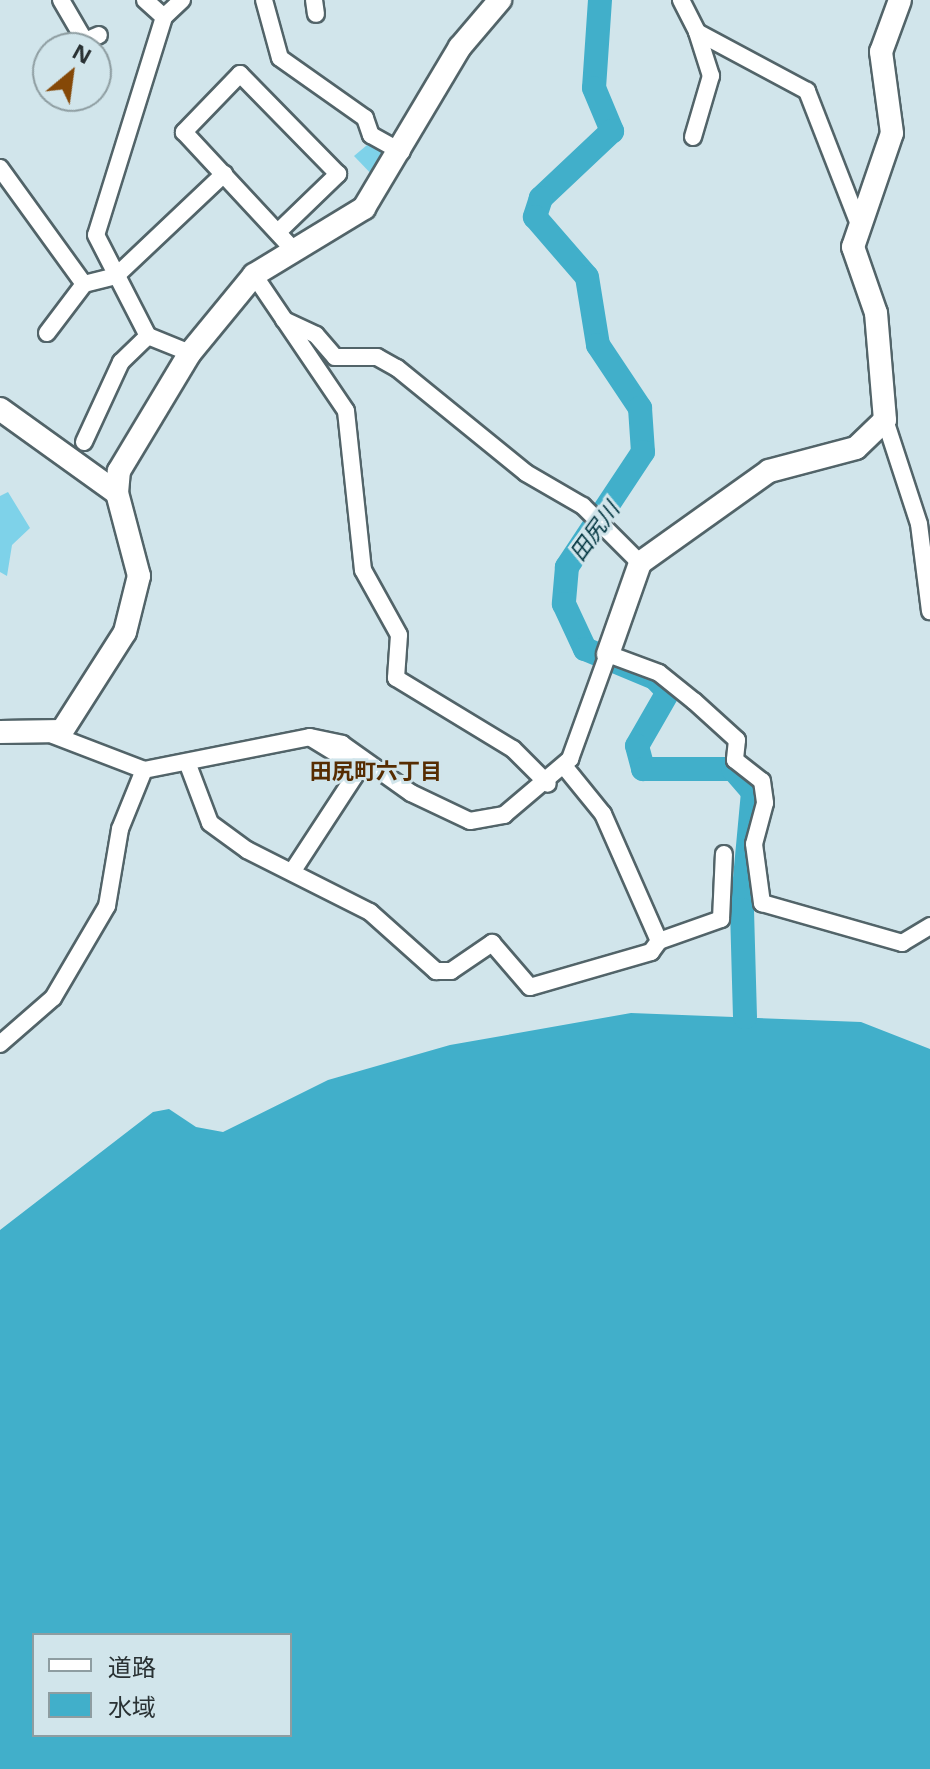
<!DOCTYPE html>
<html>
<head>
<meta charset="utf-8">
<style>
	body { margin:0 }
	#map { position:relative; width:930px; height:1769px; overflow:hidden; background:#d1e5eb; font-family:"Noto Sans","Noto Sans JP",sans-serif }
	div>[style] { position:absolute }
	.green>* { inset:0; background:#7ed2e9 }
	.water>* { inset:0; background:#41afca }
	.river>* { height:24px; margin:-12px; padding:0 12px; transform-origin:12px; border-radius:12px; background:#41afca }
	.roads { filter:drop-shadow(2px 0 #526469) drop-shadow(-2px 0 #526469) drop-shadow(0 2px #526469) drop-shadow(0 -2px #526469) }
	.street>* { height:16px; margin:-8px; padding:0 8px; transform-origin:8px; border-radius:8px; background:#fff }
	.secondary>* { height:22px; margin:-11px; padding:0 11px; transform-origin:11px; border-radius:11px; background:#fff }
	span { translate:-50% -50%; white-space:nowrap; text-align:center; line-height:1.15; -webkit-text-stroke:6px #d1e5eb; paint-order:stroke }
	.water-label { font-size:22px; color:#00343f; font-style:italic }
	.neighbourhood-label { font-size:22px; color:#562c01; font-weight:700 }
	.legend { position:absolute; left:32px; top:1633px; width:260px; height:104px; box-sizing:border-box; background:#d1e5eb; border:2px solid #8e9da1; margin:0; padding:10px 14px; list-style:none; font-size:24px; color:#293133 }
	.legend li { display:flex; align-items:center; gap:16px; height:40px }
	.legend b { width:40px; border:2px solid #8e9da1 }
	.north { position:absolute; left:32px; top:32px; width:80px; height:80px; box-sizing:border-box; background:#d1e5eb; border:2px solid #8e9da1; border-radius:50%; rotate:29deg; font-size:22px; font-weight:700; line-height:32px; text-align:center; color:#293133 }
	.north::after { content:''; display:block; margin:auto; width:28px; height:36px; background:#854807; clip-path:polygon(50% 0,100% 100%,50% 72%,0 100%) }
</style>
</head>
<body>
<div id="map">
	<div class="green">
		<i style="clip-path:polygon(373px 140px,390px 150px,378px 181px,354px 156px)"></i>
		<i style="clip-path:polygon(8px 492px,30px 528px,12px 545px,7px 576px,0 572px,0 496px)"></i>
	</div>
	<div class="water">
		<i style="clip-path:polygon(evenodd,631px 1013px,861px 1022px,930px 1049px,930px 1769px,0 1769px,0 1230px,153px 1112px,169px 1109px,196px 1127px,223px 1132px,328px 1080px,450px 1045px,631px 1013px,34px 1635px,290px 1635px,290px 1735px,34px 1735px,34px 1635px)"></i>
	</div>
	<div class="river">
		<i style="left:600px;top:0;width:88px;rotate:93.9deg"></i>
		<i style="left:594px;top:88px;width:47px;rotate:67.3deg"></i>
		<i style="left:612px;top:131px;width:98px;rotate:136.7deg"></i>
		<i style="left:541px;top:198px;width:20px;rotate:108deg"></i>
		<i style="left:535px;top:217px;width:79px;rotate:49.1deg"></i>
		<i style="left:587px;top:277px;width:69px;rotate:80.8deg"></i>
		<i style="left:598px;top:345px;width:76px;rotate:56.3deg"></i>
		<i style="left:640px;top:408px;width:44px;rotate:86.1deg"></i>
		<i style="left:643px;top:452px;width:138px;rotate:123.5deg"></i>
		<i style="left:567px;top:567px;width:37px;rotate:95deg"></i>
		<i style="left:564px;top:604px;width:50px;rotate:65deg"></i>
		<i style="left:585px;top:649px;width:76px;rotate:22.5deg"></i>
		<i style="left:655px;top:678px;width:19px;rotate:47deg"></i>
		<i style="left:668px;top:692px;width:62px;rotate:119.9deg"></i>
		<i style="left:637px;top:746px;width:24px;rotate:75deg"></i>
		<i style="left:643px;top:769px;width:90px"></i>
		<i style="left:733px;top:769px;width:30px;rotate:49deg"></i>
		<i style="left:753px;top:792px;width:119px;rotate:95.3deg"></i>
		<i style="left:742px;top:910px;width:107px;rotate:88.4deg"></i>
	</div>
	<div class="roads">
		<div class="street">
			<i style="left:61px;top:0;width:48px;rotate:59.7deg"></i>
			<i style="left:85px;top:41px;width:15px;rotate:-23deg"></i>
			<i style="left:145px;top:0;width:25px;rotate:42deg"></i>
			<i style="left:182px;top:0;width:25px;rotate:137deg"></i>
			<i style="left:164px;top:17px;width:228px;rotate:107.3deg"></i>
			<i style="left:96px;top:235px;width:114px;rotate:62.8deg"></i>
			<i style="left:148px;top:336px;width:45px;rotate:22deg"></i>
			<i style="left:264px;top:0;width:60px;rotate:74.6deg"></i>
			<i style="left:280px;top:58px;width:104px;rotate:35.2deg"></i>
			<i style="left:365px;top:118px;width:18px;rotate:71deg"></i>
			<i style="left:371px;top:135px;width:35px;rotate:29deg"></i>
			<i style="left:314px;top:0;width:14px;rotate:82deg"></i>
			<i style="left:681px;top:0;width:36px;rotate:63deg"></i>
			<i style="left:697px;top:32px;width:125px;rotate:28.2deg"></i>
			<i style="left:807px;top:91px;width:137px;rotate:68.7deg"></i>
			<i style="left:693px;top:137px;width:64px;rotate:-73.6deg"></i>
			<i style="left:711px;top:76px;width:46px;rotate:-107.7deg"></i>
			<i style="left:0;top:168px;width:143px;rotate:54.1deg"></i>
			<i style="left:84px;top:284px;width:33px;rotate:-14deg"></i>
			<i style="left:116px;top:276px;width:149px;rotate:-43.4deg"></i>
			<i style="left:280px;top:230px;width:81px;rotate:-44deg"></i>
			<i style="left:338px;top:174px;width:140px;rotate:-134.4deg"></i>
			<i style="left:240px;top:74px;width:81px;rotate:134deg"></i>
			<i style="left:184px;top:132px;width:157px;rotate:47.1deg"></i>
			<i style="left:254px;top:275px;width:164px;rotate:55.9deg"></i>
			<i style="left:346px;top:411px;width:160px;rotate:83.9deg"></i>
			<i style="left:363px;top:570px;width:74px;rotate:61deg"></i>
			<i style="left:399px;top:635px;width:43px;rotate:94deg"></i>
			<i style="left:396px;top:678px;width:137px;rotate:31.3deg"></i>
			<i style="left:513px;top:749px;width:49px;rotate:45deg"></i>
			<i style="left:284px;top:320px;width:35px;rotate:25deg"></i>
			<i style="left:316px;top:335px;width:29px;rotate:49deg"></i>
			<i style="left:335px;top:357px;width:42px"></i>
			<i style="left:377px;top:357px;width:23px;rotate:29deg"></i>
			<i style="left:397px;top:368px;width:166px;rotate:39.1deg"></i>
			<i style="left:526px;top:473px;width:66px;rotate:30.1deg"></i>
			<i style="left:583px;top:506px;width:81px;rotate:45deg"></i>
			<i style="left:47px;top:333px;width:61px;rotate:-52.9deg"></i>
			<i style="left:885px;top:420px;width:109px;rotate:71.9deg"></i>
			<i style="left:919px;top:524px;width:88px;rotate:82.8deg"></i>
			<i style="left:84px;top:442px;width:88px;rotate:-65.2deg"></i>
			<i style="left:121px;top:362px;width:37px;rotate:-44deg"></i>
			<i style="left:53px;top:735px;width:97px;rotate:21deg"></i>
			<i style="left:144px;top:770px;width:169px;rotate:-11.2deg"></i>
			<i style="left:310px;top:737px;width:33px;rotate:12deg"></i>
			<i style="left:342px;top:744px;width:85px;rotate:35.4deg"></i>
			<i style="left:411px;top:793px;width:65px;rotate:25.4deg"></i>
			<i style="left:470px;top:821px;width:35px;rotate:-10deg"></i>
			<i style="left:504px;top:815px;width:87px;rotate:-40.3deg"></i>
			<i style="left:570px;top:759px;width:112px;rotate:-70.1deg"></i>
			<i style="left:608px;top:654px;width:54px;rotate:20.4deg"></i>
			<i style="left:659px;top:673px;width:45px;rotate:38.7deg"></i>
			<i style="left:694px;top:701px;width:58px;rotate:42.2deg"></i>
			<i style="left:737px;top:740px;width:20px;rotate:96deg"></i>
			<i style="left:735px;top:760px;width:34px;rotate:38deg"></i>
			<i style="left:762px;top:781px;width:22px;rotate:82deg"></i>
			<i style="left:765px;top:803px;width:42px;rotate:105deg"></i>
			<i style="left:754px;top:844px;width:60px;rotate:82.3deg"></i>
			<i style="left:762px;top:903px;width:146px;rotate:15.9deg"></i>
			<i style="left:902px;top:943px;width:33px;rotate:-31deg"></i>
			<i style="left:187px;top:762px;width:65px;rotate:69.3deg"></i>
			<i style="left:210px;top:823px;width:46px;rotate:36.1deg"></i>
			<i style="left:247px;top:850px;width:138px;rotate:26.8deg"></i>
			<i style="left:370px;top:912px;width:89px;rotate:41.8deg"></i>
			<i style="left:436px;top:971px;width:15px"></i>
			<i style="left:451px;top:971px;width:50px;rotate:-34.3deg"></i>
			<i style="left:492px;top:943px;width:58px;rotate:49.2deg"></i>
			<i style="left:530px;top:987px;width:126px;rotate:-16.1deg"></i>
			<i style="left:651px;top:952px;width:14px;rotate:-54deg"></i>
			<i style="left:659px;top:941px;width:139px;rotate:-113.8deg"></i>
			<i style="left:603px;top:814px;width:62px;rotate:-129.1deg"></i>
			<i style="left:292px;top:872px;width:124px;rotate:-56.8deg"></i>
			<i style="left:360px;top:768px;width:57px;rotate:-148.5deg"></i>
			<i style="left:659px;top:941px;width:66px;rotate:-19.5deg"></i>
			<i style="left:721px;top:919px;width:65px;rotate:-87.4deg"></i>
			<i style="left:0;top:1044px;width:70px;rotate:-41deg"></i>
			<i style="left:53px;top:998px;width:107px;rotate:-59.6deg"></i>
			<i style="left:107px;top:906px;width:78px;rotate:-80.4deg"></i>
			<i style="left:120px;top:829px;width:64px;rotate:-67.9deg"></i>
		</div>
		<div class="secondary">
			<i style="left:0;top:409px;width:144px;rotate:35.7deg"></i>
			<i style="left:608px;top:654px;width:96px;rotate:-70.6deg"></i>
			<i style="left:640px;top:563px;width:158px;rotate:-35.5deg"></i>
			<i style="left:769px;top:471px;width:90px;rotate:-14.8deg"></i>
			<i style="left:856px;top:448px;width:40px;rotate:-44deg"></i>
			<i style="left:885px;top:420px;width:107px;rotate:-94.8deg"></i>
			<i style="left:876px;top:313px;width:70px;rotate:-109.2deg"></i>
			<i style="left:853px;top:247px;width:120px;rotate:-71.1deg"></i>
			<i style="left:892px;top:133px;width:82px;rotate:-97.7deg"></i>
			<i style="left:881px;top:52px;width:55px;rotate:-69.9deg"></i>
			<i style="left:0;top:732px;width:62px;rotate:-0.9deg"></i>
			<i style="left:62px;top:731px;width:117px;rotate:-57.5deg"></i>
			<i style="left:125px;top:632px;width:58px;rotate:-76deg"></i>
			<i style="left:139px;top:576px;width:86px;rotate:-104.8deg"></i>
			<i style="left:117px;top:493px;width:22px;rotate:-85deg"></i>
			<i style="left:119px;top:471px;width:138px;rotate:-59deg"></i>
			<i style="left:190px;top:353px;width:101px;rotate:-50.6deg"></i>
			<i style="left:254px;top:275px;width:129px;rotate:-31.3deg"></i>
			<i style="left:364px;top:208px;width:187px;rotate:-59.2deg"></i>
			<i style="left:460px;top:47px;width:62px;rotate:-49.6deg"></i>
		</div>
	</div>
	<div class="water-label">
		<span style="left:594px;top:531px;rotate:-54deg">田尻川</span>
	</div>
	<div class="neighbourhood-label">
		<span style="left:376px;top:771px">田尻町六丁目</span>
	</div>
	<ul class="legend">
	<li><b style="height:10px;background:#fff"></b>道路</li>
	<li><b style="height:22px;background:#41afca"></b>水域</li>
	</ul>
	<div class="north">N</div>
</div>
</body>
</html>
